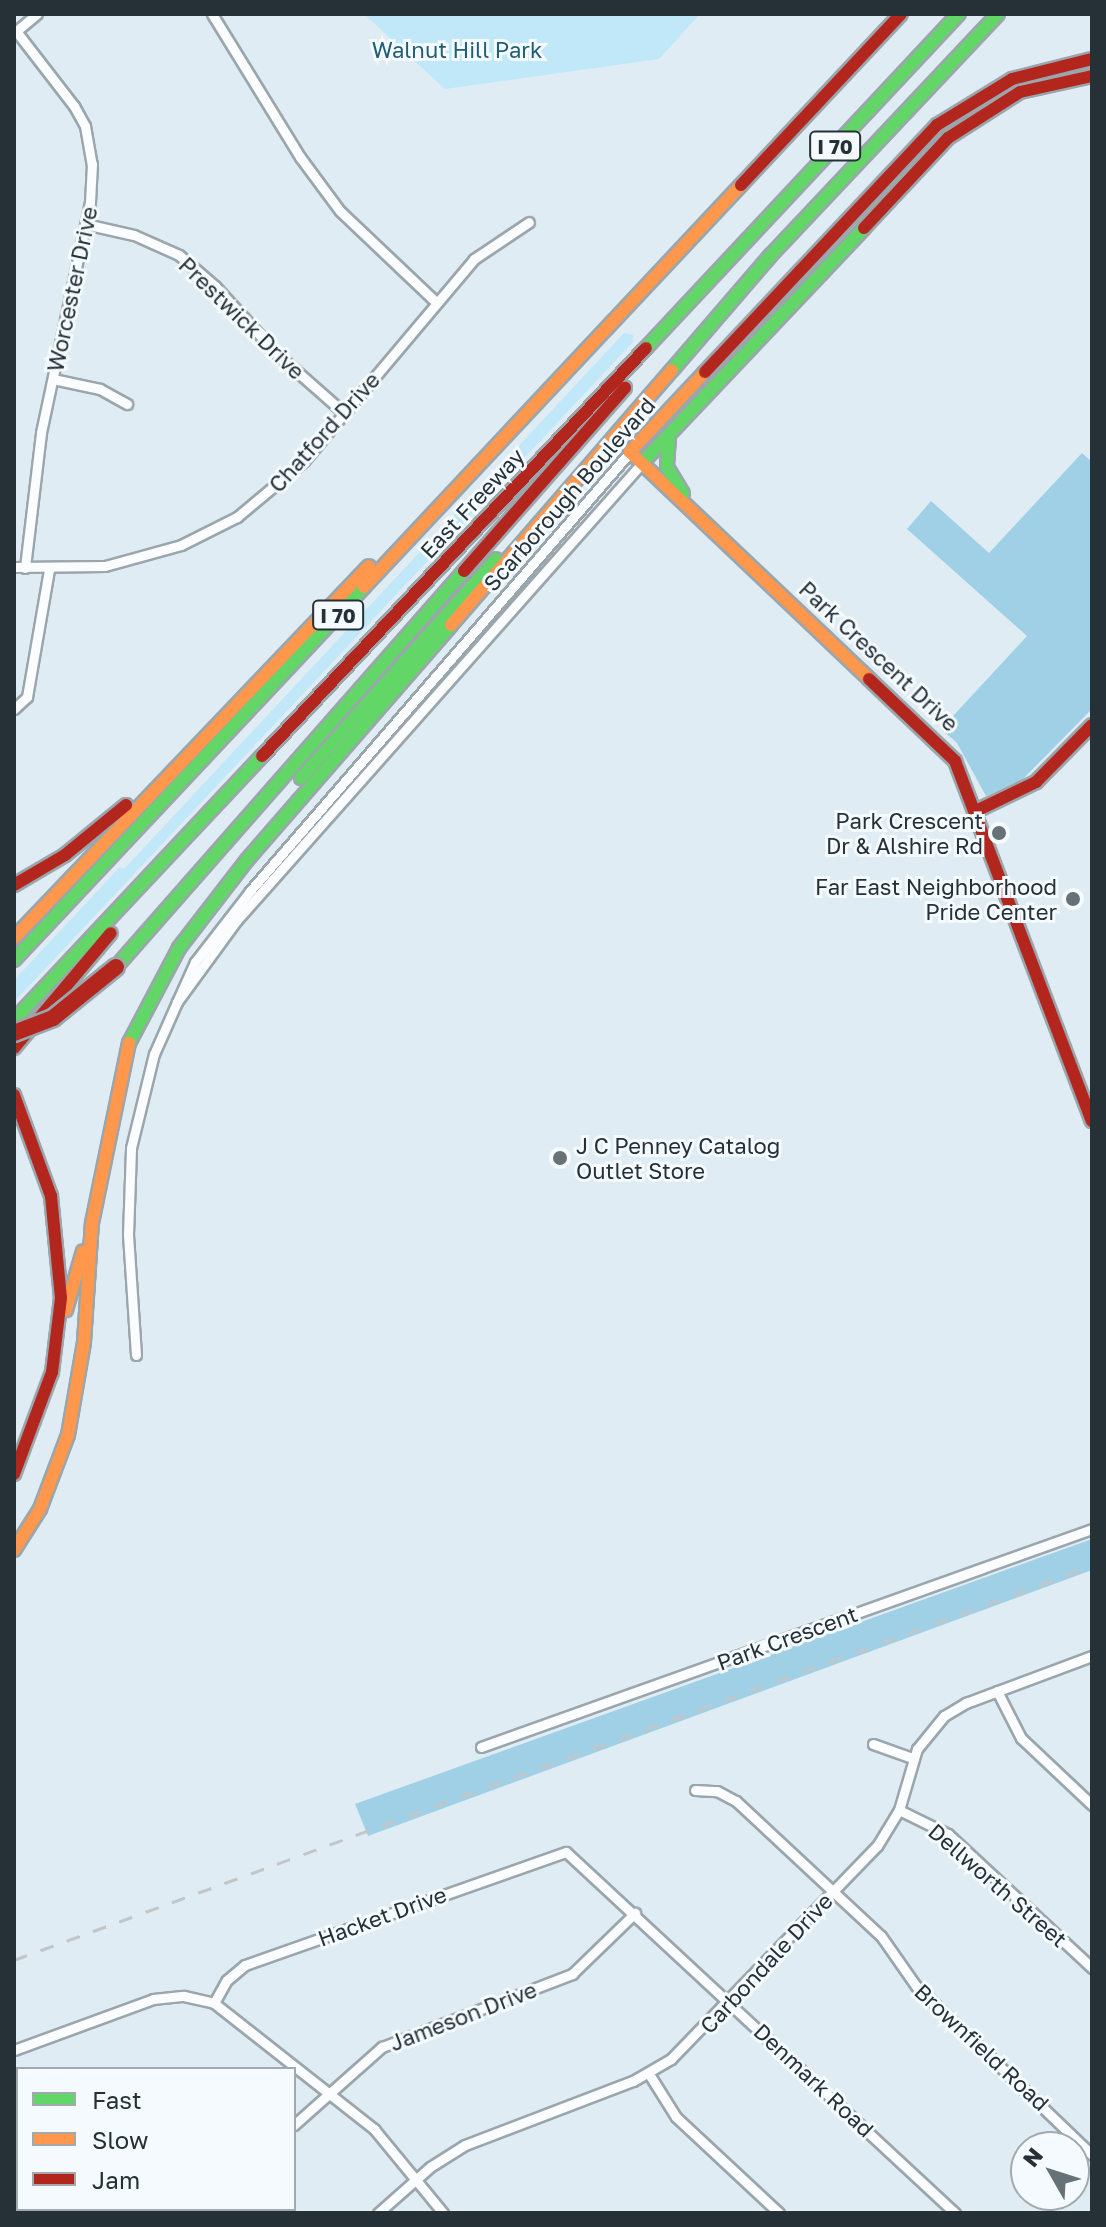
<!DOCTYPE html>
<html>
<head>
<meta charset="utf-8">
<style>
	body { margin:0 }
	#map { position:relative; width:1106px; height:2227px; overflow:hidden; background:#dfecf3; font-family:"Golos Text",sans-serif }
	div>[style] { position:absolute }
	.green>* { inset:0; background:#c1e8f8 }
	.forest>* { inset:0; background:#9fd0e6 }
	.roads { filter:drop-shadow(2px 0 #9ba6ac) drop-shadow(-2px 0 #9ba6ac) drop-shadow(0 2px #9ba6ac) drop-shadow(0 -2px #9ba6ac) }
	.street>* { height:9px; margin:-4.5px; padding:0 4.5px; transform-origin:4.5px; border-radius:4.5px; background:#fafcfd }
	.fast>* { height:12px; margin:-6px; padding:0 6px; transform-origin:6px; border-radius:6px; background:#63d668 }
	.slow>* { height:12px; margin:-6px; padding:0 6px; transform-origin:6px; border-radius:6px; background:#ff974d }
	.jam>* { height:12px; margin:-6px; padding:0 6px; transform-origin:6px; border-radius:6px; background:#b3261e }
	.rail>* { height:3px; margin-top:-1.5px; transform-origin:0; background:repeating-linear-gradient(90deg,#c2c6c8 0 14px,transparent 0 28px) }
	.bridges { filter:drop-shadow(2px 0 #9ba6ac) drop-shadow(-2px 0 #9ba6ac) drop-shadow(0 2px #9ba6ac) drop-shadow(0 -2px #9ba6ac) }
	.jam-bridge>* { height:16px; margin:-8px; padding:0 8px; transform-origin:8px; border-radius:8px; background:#b3261e }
	.dots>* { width:22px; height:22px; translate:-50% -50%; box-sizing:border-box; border:4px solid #f4fafd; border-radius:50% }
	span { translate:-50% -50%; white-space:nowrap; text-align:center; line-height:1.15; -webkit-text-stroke:6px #f4fafd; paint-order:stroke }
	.shield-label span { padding:2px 6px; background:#f4fafd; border:2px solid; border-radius:6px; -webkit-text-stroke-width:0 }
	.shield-label { font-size:20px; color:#253136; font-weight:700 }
	.park-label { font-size:22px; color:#1f5e75 }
	.street-label { font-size:22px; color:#253136 }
	.poi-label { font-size:22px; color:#253136 }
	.right { translate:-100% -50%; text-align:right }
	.left { translate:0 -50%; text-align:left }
	.frame { position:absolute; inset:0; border:16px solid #253136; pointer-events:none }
	.legend { position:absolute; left:16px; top:2067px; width:280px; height:144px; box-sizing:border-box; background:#f4fafd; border:2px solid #a1aaad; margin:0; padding:10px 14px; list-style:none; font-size:24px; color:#253136 }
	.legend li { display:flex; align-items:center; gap:16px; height:40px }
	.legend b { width:40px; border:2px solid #a1aaad }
	.north { position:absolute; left:1010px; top:2131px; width:80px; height:80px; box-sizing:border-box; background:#f4fafd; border:2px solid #a1aaad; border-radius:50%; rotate:309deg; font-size:22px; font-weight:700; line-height:32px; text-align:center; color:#253136 }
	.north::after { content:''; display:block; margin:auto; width:28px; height:36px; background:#667278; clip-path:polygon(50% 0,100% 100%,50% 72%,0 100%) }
</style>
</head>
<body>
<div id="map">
	<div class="green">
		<i style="clip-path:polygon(364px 14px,700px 14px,659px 59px,445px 89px)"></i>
		<i style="clip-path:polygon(624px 333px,633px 335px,633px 342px,14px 1002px,14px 980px,120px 867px,124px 869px)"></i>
	</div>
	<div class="forest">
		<i style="clip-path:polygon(1082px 453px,1092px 462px,1092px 709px,1023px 779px,986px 796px,957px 743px,941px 729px,1027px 636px,907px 529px,931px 501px,989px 553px)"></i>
		<i style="clip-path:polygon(1092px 1539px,1092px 1570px,368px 1836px,355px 1804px)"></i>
	</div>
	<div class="roads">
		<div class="street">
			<i style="left:212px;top:14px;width:168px;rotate:58.4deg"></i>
			<i style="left:300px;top:157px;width:67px;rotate:53.5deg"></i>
			<i style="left:340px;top:211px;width:132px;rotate:43.5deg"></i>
			<i style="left:16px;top:31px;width:95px;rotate:52.3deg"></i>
			<i style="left:74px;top:106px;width:23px;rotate:61deg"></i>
			<i style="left:85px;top:126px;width:39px;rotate:80deg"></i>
			<i style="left:92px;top:164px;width:38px;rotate:93deg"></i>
			<i style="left:90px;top:202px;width:236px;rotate:102deg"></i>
			<i style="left:41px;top:433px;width:136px;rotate:96.8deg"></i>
			<i style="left:14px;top:33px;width:30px;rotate:-40deg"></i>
			<i style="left:85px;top:224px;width:50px;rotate:12.7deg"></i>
			<i style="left:134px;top:235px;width:49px;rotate:24deg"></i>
			<i style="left:179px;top:255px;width:48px;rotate:40.7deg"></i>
			<i style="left:215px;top:286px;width:91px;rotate:47.7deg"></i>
			<i style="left:276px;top:353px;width:91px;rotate:41.4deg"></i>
			<i style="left:53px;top:379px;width:48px;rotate:12deg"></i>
			<i style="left:100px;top:389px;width:31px;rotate:29deg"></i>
			<i style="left:14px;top:567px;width:91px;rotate:-0.6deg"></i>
			<i style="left:105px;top:566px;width:79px;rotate:-15.4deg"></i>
			<i style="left:181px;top:545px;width:63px;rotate:-26.6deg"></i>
			<i style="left:237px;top:517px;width:87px;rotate:-39.9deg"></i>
			<i style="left:304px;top:461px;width:264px;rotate:-49.9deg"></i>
			<i style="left:474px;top:259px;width:66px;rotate:-33.9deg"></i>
			<i style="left:14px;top:709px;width:18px;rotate:-43deg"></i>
			<i style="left:27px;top:697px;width:129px;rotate:-80.2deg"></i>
			<i style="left:177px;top:1002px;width:44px;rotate:-65.8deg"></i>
			<i style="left:195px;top:962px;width:90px;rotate:-52.2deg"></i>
			<i style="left:250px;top:891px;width:581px;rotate:-49.12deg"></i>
			<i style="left:136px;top:1355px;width:120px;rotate:-93.8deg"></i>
			<i style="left:128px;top:1235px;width:87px;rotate:-88deg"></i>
			<i style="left:131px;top:1148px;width:97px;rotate:-76.3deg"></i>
			<i style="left:154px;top:1054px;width:57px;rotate:-66.1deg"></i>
			<i style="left:177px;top:1002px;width:100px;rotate:-53.9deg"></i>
			<i style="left:236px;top:921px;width:612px;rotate:-48.44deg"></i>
			<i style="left:997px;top:1691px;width:53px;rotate:62.9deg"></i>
			<i style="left:1021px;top:1738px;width:98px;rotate:43.3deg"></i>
			<i style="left:873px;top:1744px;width:41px;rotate:19.7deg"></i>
			<i style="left:481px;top:1747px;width:649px;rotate:-19.64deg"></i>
			<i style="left:695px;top:1790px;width:22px;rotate:3deg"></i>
			<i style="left:717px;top:1791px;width:21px;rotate:28deg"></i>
			<i style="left:736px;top:1801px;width:198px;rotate:43deg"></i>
			<i style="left:881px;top:1936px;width:61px;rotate:55deg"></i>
			<i style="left:916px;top:1986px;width:244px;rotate:43.8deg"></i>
			<i style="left:899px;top:1810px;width:55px;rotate:26.1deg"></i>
			<i style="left:948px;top:1834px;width:197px;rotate:42.9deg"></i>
			<i style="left:214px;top:2003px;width:26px;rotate:-61deg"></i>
			<i style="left:227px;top:1980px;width:23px;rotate:-40deg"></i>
			<i style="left:245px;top:1965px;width:340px;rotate:-19.4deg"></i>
			<i style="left:566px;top:1852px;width:531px;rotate:42.86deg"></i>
			<i style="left:14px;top:2050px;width:148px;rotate:-20.1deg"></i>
			<i style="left:153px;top:1999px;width:31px;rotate:-6deg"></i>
			<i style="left:184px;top:1996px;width:31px;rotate:13deg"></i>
			<i style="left:214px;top:2003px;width:204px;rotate:38.2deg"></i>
			<i style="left:374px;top:2129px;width:109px;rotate:50.6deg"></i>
			<i style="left:649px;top:2074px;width:51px;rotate:57.9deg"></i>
			<i style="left:676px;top:2117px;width:141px;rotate:43deg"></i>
			<i style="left:294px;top:2125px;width:118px;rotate:-41.6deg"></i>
			<i style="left:382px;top:2047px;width:204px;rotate:-21deg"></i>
			<i style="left:572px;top:1974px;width:88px;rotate:-44.1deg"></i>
			<i style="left:14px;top:2178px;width:4px;rotate:-27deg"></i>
			<i style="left:378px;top:2213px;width:69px;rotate:-41.5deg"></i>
			<i style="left:430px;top:2167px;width:41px;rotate:-32.2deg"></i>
			<i style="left:465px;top:2145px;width:180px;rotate:-20.9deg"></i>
			<i style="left:633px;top:2081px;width:44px;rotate:-30.1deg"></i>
			<i style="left:671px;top:2059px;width:296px;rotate:-46deg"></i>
			<i style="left:877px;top:1846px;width:42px;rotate:-58.6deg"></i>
			<i style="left:899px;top:1810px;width:64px;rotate:-73.6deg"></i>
			<i style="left:917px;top:1749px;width:43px;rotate:-50.7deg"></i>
			<i style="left:944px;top:1716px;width:26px;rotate:-31deg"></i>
			<i style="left:966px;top:1703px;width:134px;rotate:-20.5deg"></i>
		</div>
		<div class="fast">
			<i style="left:646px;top:348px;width:458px;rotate:-46.9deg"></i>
			<i style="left:672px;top:370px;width:152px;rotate:-49.3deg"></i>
			<i style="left:771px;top:255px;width:331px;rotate:-46.7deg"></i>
			<i style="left:669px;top:437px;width:30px;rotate:94deg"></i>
			<i style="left:667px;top:467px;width:31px;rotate:59deg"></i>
			<i style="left:642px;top:463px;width:323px;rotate:-46.6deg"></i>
			<i style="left:301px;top:778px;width:293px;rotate:-48.3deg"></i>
			<i style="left:14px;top:960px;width:511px;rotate:-46.82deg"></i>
			<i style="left:116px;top:967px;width:527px;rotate:-48.69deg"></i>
			<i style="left:14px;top:1020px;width:362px;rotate:-46.8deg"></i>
			<i style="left:129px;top:1043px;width:107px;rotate:-62.2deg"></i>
			<i style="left:179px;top:948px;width:111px;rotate:-52.3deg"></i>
			<i style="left:247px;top:860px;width:311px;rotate:-49deg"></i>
		</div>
		<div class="slow">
			<i style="left:705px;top:372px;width:110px;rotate:133.2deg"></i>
			<i style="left:630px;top:452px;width:330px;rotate:43.5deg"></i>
			<i style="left:364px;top:587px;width:551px;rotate:-46.84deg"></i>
			<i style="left:451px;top:625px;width:337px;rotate:-49.1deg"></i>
			<i style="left:14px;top:938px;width:514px;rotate:-46.34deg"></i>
			<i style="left:66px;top:1310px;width:61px;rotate:-73.9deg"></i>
			<i style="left:14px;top:1550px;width:49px;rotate:-57.6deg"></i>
			<i style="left:40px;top:1509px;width:79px;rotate:-69.3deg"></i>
			<i style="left:68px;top:1435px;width:94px;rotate:-80.2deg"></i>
			<i style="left:84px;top:1342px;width:119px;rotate:-86.2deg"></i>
			<i style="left:92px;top:1223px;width:184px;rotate:-78.4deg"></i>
		</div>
		<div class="jam">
			<i style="left:741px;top:185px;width:234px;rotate:-46.9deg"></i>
			<i style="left:864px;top:228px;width:123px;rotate:-47deg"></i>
			<i style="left:948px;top:138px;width:85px;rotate:-32.6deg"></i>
			<i style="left:1020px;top:92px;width:74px;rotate:-12.5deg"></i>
			<i style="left:705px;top:372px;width:339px;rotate:-46.8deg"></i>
			<i style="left:937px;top:125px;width:88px;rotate:-31.5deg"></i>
			<i style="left:1012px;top:79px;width:82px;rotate:-14deg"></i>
			<i style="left:464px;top:571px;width:244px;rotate:-48.7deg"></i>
			<i style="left:869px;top:679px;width:119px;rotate:43.6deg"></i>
			<i style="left:955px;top:761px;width:385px;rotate:69.2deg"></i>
			<i style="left:262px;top:756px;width:560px;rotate:-46.74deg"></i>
			<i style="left:976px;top:811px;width:67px;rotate:-25.8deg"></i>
			<i style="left:1036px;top:782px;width:80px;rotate:-45.5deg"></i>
			<i style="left:14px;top:885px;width:59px;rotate:-30.5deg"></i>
			<i style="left:65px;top:855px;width:79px;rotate:-39.3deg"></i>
			<i style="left:14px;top:1048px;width:150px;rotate:-49.9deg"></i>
			<i style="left:14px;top:1095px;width:108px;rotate:69.9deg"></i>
			<i style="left:51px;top:1196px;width:102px;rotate:84.4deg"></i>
			<i style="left:61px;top:1298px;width:75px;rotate:96.9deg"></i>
			<i style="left:52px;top:1372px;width:109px;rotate:110.4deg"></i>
		</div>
	</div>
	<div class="rail">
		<i style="left:14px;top:1960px;width:1148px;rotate:-20.08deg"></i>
	</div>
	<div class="bridges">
		<div class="jam-bridge">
			<i style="left:14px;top:1033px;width:42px;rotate:-21deg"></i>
			<i style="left:53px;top:1018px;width:81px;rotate:-39deg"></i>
		</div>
	</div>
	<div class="dots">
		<i style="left:999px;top:833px;background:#667278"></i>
		<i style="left:1073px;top:899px;background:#667278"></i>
		<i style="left:560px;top:1158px;background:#667278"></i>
	</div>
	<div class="shield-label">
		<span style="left:835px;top:146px">I 70</span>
		<span style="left:338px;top:615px">I 70</span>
	</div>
	<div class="park-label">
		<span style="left:457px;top:50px">Walnut Hill Park</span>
	</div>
	<div class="street-label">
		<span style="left:72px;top:289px;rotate:-78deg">Worcester Drive</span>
		<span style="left:242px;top:318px;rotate:44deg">Prestwick Drive</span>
		<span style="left:324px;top:432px;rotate:-48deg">Chatford Drive</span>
		<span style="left:569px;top:494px;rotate:-49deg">Scarborough Boulevard</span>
		<span style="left:472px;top:503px;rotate:-47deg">East Freeway</span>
		<span style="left:879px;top:656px;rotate:43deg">Park Crescent Drive</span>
		<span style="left:787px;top:1638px;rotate:-20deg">Park Crescent</span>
		<span style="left:998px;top:1885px;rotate:41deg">Dellworth Street</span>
		<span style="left:382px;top:1916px;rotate:-20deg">Hacket Drive</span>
		<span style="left:766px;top:1963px;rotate:-47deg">Carbondale Drive</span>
		<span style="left:463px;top:2016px;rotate:-21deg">Jameson Drive</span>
		<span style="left:982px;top:2047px;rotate:43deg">Brownfield Road</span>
		<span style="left:814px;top:2080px;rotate:43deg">Denmark Road</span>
	</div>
	<div class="poi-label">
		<span class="right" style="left:983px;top:833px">Park Crescent<br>Dr &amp; Alshire Rd</span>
		<span class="right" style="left:1057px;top:899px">Far East Neighborhood<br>Pride Center</span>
		<span class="left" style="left:576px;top:1158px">J C Penney Catalog<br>Outlet Store</span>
	</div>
	<div class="frame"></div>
	<ul class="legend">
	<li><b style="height:10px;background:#63d668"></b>Fast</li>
	<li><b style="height:10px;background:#ff974d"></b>Slow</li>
	<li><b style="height:10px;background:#b3261e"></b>Jam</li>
	</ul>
	<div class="north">N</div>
</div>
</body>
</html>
